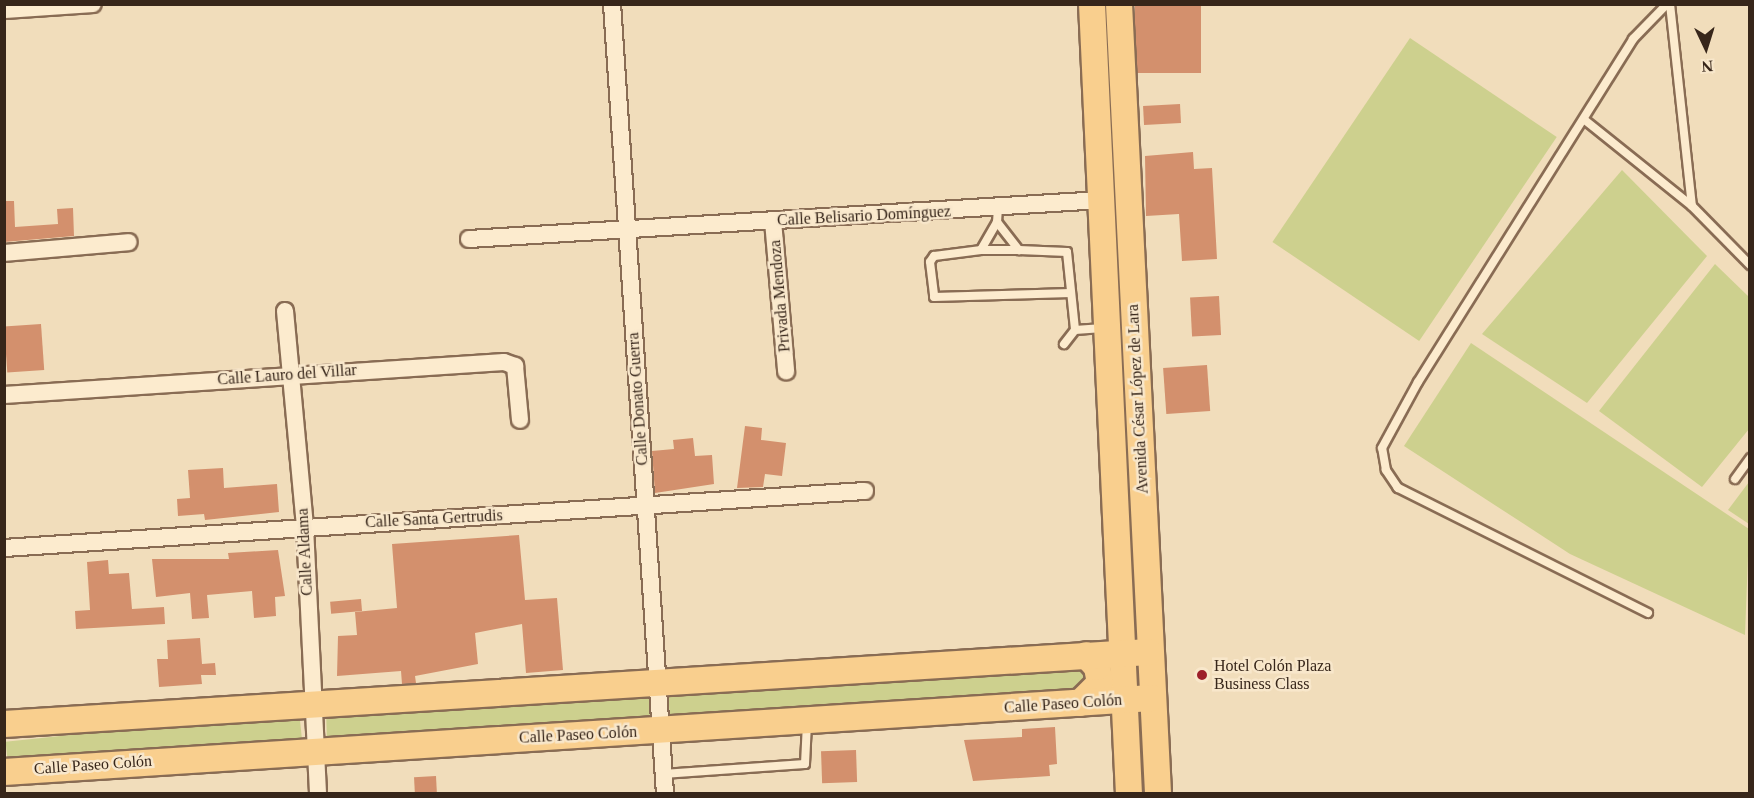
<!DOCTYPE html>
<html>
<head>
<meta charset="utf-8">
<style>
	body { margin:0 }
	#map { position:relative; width:1754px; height:798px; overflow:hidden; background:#f1ddbb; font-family:"Times New Roman",serif }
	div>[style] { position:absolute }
	.green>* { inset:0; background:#cdd08e; transform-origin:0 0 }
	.building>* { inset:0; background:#d3906d; transform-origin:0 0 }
	.roads { filter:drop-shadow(2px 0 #896c54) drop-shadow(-2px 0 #896c54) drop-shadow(0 2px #896c54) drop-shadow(0 -2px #896c54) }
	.service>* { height:8px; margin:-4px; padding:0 4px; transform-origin:4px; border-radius:4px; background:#fcebce }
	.minor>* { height:16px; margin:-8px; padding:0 8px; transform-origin:8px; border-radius:8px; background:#fcebce }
	.primary>* { height:26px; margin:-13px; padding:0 13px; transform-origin:13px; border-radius:13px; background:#f9cf8e }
	.dots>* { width:16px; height:16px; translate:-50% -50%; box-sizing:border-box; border:3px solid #f8e7cb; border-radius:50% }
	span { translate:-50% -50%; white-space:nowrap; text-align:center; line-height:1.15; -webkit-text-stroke:5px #f8e7cb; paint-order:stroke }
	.street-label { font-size:16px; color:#37261a }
	.poi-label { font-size:16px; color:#37261a }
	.left { translate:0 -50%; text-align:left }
	.frame { position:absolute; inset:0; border:6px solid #37261a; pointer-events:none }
	.north { position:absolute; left:1676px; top:18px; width:60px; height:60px; -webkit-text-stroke:4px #f8e7cb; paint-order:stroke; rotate:176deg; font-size:16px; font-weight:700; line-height:24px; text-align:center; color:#37261a }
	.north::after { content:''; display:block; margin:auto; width:21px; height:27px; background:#37261a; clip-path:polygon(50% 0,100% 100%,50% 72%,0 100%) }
</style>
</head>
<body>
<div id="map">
	<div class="green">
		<i style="left:1410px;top:38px;width:177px;height:246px;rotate:34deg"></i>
		<i style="clip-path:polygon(1622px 170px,1707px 256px,1587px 403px,1482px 334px)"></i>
		<i style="clip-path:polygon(1715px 264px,1749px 297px,1749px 429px,1702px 487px,1599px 411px)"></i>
		<i style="clip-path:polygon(1471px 343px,1749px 529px,1745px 635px,1570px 554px,1404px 446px)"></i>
		<i style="clip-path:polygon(1749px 482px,1749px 524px,1728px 510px)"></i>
		<i style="clip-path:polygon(1091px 668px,1093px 689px,1066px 699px,670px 723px,668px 686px)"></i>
		<i style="clip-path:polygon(652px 687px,655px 724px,327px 741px,326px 710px)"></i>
		<i style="left:299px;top:711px;width:31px;height:295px;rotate:84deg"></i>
	</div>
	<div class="building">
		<i style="left:1135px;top:4px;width:66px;height:69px"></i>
		<i style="left:1180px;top:104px;width:19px;height:37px;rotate:87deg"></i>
		<i style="clip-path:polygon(1193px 152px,1194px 169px,1212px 168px,1217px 259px,1182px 261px,1179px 214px,1146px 216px,1145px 156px)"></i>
		<i style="clip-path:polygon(4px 201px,14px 201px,15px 227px,58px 224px,57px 209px,73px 208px,74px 236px,4px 242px)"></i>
		<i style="left:1219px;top:296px;width:39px;height:29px;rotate:87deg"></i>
		<i style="left:41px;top:324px;width:46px;height:37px;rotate:86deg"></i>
		<i style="left:1207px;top:365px;width:46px;height:44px;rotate:86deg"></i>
		<i style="clip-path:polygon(745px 426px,762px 428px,761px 440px,786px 443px,782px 476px,765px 474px,763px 487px,737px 488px)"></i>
		<i style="clip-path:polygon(693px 438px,695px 456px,712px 455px,714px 484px,655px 493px,652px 451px,674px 449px,673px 440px)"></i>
		<i style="clip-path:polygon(223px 468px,224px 488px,277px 484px,279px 512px,205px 520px,204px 514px,178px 516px,177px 499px,190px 498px,188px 470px)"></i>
		<i style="clip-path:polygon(519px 535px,525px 600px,557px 598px,563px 670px,526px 673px,522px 624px,475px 633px,478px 664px,415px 676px,416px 683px,402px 684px,401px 671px,337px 676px,338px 636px,357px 635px,355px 612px,397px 608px,392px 544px)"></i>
		<i style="clip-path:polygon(278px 550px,285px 596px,275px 597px,276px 616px,254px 618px,252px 591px,207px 595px,209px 618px,192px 619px,190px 593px,156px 597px,152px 559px,229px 559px,228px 553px)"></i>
		<i style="clip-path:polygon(108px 560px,109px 574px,129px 573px,132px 609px,164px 607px,165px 624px,76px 629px,75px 611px,90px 610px,87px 562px)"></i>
		<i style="left:361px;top:599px;width:12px;height:31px;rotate:85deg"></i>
		<i style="clip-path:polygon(200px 638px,202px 664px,215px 663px,216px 675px,201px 675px,202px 684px,159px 687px,157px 659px,168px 659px,167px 640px)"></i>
		<i style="clip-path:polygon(1055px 727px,1057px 764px,1049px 765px,1050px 776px,973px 781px,964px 740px,1022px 737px,1022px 729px)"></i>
		<i style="left:856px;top:750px;width:32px;height:35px;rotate:88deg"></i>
		<i style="left:436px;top:776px;width:18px;height:22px;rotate:87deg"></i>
	</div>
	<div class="roads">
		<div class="service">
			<i style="left:1670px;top:4px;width:203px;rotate:83.8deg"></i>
			<i style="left:1586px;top:121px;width:136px;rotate:38.7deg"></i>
			<i style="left:1692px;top:206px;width:83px;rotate:45.5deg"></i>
			<i style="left:998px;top:208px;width:14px;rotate:94deg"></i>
			<i style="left:997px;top:222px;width:36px;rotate:52deg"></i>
			<i style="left:1019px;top:250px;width:48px;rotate:2.4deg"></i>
			<i style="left:1067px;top:252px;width:78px;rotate:84.1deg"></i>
			<i style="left:1075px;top:330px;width:18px;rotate:128deg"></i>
			<i style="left:997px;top:222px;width:32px;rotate:120deg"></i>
			<i style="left:981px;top:250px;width:47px;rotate:172.7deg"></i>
			<i style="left:934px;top:256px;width:7px;rotate:124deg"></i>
			<i style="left:930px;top:262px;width:35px;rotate:83deg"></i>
			<i style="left:934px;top:297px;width:137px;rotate:-1.7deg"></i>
			<i style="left:981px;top:250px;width:38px"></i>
			<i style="left:1075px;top:330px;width:28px;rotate:-4deg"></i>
			<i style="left:1735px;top:479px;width:26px;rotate:-54deg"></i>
			<i style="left:1648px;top:613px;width:280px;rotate:-153.4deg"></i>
			<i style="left:1398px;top:488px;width:22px;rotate:-124deg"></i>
			<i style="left:1386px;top:470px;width:22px;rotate:-100deg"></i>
			<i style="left:1382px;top:448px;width:75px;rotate:-61.4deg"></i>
			<i style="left:1418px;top:382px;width:405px;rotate:-57.9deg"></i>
			<i style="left:1633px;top:39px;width:49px;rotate:-45.8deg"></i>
			<i style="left:663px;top:774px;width:142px;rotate:-4deg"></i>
			<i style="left:805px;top:764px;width:41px;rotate:-87.2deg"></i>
		</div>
		<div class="minor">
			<i style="left:612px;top:4px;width:792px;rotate:86.16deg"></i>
			<i style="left:4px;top:10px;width:89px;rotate:-3.9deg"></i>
			<i style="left:773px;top:221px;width:151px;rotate:85deg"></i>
			<i style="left:469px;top:239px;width:633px;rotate:-3.53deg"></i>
			<i style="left:4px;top:253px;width:125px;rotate:-5deg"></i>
			<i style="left:285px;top:311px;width:217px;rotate:84.7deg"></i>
			<i style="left:305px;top:527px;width:267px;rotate:87.2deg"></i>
			<i style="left:4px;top:395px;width:501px;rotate:-3.78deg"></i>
			<i style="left:504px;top:362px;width:12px;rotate:20deg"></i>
			<i style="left:515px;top:366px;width:54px;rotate:84.7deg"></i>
			<i style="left:4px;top:548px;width:863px;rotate:-3.79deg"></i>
		</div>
		<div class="primary">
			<i style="left:1092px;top:4px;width:791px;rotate:87.32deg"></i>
			<i style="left:1119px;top:4px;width:791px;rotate:87.17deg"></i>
			<i style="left:1080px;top:703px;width:28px;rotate:-45deg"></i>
			<i style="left:1100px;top:683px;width:16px;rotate:-101deg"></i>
			<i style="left:1097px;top:667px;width:16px;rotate:-133deg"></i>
			<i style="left:4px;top:724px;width:1147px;rotate:-3.6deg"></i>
			<i style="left:4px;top:772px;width:1150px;rotate:-3.69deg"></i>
		</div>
	</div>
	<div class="dots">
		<i style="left:1202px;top:675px;background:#9d1f2a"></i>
	</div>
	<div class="street-label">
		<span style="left:864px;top:216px;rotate:-3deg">Calle Belisario Domínguez</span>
		<span style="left:780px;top:296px;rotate:-95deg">Privada Mendoza</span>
		<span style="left:287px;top:375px;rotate:-4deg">Calle Lauro del Villar</span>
		<span style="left:638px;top:399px;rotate:-94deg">Calle Donato Guerra</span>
		<span style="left:1138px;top:399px;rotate:-93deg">Avenida César López de Lara</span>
		<span style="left:434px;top:519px;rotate:-3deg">Calle Santa Gertrudis</span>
		<span style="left:305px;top:552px;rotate:-93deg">Calle Aldama</span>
		<span style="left:1063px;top:704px;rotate:-4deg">Calle Paseo Colón</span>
		<span style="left:578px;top:735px;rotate:-3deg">Calle Paseo Colón</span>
		<span style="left:93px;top:765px;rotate:-4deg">Calle Paseo Colón</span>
	</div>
	<div class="poi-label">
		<span class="left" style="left:1214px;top:675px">Hotel Colón Plaza<br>Business Class</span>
	</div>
	<div class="frame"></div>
	<div class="north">N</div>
</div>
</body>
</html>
